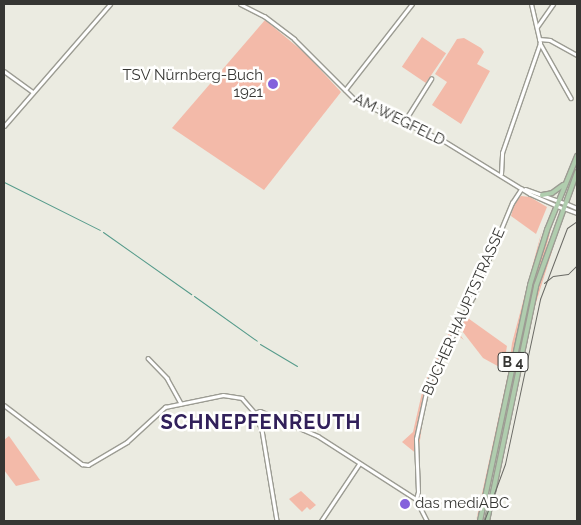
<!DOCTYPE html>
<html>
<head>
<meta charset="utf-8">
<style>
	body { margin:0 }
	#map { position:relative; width:581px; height:525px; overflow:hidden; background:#ebebe1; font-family:Raleway,sans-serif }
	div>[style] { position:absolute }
	.green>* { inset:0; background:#f3baa9; transform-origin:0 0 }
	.stream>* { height:1px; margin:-0.5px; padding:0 0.5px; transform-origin:0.5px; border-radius:0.5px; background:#569b8b }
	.roads { filter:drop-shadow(1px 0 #9c9c93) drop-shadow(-1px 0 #9c9c93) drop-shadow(0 1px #9c9c93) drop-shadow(0 -1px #9c9c93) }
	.minor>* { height:2.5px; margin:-1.25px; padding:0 1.25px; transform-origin:1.25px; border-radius:1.25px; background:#fff }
	.tertiary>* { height:3px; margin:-1.5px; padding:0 1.5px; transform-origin:1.5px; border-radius:1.5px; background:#fff }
	.primary>* { height:4px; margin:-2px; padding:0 2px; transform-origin:2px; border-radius:2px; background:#b0cdae }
	.tram>* { height:1px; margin:-0.5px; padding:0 0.5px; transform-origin:0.5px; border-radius:0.5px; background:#6a6a65 }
	.dots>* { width:14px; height:14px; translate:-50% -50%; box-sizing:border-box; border:2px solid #fffffe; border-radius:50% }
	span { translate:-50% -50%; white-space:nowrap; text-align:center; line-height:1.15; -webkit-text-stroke:5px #fffffe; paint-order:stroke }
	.shield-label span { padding:1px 4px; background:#fffffe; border:1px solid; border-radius:4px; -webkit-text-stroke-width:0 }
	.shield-label { font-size:14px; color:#363633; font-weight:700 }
	.poi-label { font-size:15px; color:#363633 }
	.right { translate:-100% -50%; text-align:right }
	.left { translate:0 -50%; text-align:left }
	.street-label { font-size:15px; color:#363633 }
	.district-label { font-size:20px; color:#31205a; font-weight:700; letter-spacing:1px }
	.frame { position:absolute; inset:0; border:5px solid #363633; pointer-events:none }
</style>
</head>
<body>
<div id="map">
	<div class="green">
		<i style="clip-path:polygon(265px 20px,306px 54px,341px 92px,264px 190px,172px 128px)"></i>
		<i style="left:422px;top:37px;width:29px;height:36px;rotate:34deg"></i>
		<i style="clip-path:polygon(464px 38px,481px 48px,484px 52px,477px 64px,490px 71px,461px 124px,432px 105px,447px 82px,435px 74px,457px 39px)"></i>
		<i style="clip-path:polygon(521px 196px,530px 197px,547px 207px,536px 234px,511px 216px,514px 204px)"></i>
		<i style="clip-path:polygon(555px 213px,515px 371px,512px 371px,532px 284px)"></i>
		<i style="clip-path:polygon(563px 216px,535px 306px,488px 521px,537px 291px)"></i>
		<i style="clip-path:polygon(542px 230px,483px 499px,476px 521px,508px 374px,512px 343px)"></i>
		<i style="clip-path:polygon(465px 316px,507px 346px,503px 369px,483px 358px,459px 327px)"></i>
		<i style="clip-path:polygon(451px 329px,457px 331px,464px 340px,456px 334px,431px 386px,424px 411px,418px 455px,402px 442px,413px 432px,424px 384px)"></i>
		<i style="clip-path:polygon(9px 436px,40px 480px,16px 486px,4px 470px,4px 440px)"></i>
		<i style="clip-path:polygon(301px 491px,316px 505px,310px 510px,307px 507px,302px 512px,289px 499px)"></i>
	</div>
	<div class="stream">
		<i style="left:4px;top:182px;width:107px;rotate:26.6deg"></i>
		<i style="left:103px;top:232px;width:108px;rotate:35.2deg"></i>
		<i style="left:194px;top:296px;width:77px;rotate:35.5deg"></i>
		<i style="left:260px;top:344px;width:43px;rotate:30.7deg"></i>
	</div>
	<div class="roads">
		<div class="minor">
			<i style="left:537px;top:27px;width:28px;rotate:-55deg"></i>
			<i style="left:539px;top:39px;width:11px;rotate:5deg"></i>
			<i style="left:550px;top:40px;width:31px;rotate:29deg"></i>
			<i style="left:540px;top:43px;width:63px;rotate:60.6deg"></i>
			<i style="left:4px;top:71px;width:36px;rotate:36deg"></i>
			<i style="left:345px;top:90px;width:109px;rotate:-52.1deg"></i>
			<i style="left:404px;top:122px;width:51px;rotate:-57.9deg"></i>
			<i style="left:501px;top:174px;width:21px;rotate:-87deg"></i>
			<i style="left:502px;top:153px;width:116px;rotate:-70.9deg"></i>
			<i style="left:540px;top:43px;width:40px;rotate:-103deg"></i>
			<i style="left:565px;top:203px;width:13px;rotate:23deg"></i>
			<i style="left:564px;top:208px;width:14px;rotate:21deg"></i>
			<i style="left:148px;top:358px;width:28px;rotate:46deg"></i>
			<i style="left:167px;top:378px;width:29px;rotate:61deg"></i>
			<i style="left:4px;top:405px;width:98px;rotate:37.1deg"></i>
			<i style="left:82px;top:464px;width:6px;rotate:9deg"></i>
			<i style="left:88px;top:465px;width:45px;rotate:-30.5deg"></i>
			<i style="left:127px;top:442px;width:52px;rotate:-42.6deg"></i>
			<i style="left:165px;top:407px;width:59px;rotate:-11.7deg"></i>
			<i style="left:223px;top:395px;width:19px;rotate:9deg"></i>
			<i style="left:242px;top:398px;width:20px;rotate:49deg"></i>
			<i style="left:255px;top:413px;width:18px;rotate:68deg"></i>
			<i style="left:262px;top:430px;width:92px;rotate:80.6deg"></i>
			<i style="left:296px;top:412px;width:20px;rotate:30deg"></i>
			<i style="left:255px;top:413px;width:5px;rotate:-22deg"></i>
			<i style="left:260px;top:411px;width:63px;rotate:23.3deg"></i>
			<i style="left:318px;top:436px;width:117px;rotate:32.7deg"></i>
			<i style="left:416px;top:499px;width:25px;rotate:63deg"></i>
			<i style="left:303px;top:428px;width:10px;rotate:-61deg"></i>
			<i style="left:416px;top:499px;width:7px;rotate:-74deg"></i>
			<i style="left:418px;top:492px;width:53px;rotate:-92.2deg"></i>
			<i style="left:416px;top:439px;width:57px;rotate:-77.9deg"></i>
			<i style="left:428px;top:383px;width:97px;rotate:-62.4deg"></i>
			<i style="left:473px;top:297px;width:102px;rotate:-67.5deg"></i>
			<i style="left:512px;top:203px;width:17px;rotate:-57deg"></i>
			<i style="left:321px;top:521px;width:69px;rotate:-56.3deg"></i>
		</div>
		<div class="tertiary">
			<i style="left:240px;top:4px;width:27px;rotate:27deg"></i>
			<i style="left:264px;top:16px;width:38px;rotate:37deg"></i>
			<i style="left:294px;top:39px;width:86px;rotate:45deg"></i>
			<i style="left:355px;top:100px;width:98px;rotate:24.7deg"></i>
			<i style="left:444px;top:141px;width:101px;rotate:31.6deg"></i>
			<i style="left:530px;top:194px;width:35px;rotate:24deg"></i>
			<i style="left:4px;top:126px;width:162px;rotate:-49deg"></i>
			<i style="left:525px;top:189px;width:41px;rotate:19.7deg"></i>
		</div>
		<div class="primary">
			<i style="left:542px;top:195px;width:10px;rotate:-11deg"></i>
			<i style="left:552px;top:193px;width:14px;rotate:-36deg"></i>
			<i style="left:480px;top:521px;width:241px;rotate:-78deg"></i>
			<i style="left:530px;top:285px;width:58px;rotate:-72.8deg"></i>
			<i style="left:547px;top:230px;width:80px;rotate:-67.9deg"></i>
			<i style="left:487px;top:521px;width:240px;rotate:-78.2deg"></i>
			<i style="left:536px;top:286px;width:121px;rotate:-70.2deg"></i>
		</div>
	</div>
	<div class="tram">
		<i style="left:544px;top:283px;width:11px;rotate:-38deg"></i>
		<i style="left:553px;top:276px;width:15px;rotate:-8deg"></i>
		<i style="left:568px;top:274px;width:13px;rotate:-45deg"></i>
		<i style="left:484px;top:521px;width:61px;rotate:-69.8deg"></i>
		<i style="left:505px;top:464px;width:169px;rotate:-78deg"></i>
		<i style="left:540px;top:299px;width:76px;rotate:-69.2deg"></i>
		<i style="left:567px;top:228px;width:12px;rotate:-35deg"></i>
	</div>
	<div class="dots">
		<i style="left:273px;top:84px;background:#8461dc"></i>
		<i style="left:405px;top:504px;background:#8461dc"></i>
	</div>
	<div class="shield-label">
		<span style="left:513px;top:362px">B 4</span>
	</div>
	<div class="poi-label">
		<span class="right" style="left:263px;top:84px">TSV Nürnberg-Buch<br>1921</span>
		<span class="left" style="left:415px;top:504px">das mediABC</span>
	</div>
	<div class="street-label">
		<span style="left:399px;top:120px;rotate:26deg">AM WEGFELD</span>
		<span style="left:464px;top:312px;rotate:-66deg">BUCHER HAUPTSTRASSE</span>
	</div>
	<div class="district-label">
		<span style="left:261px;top:422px">SCHNEPFENREUTH</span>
	</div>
	<div class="frame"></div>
</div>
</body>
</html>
